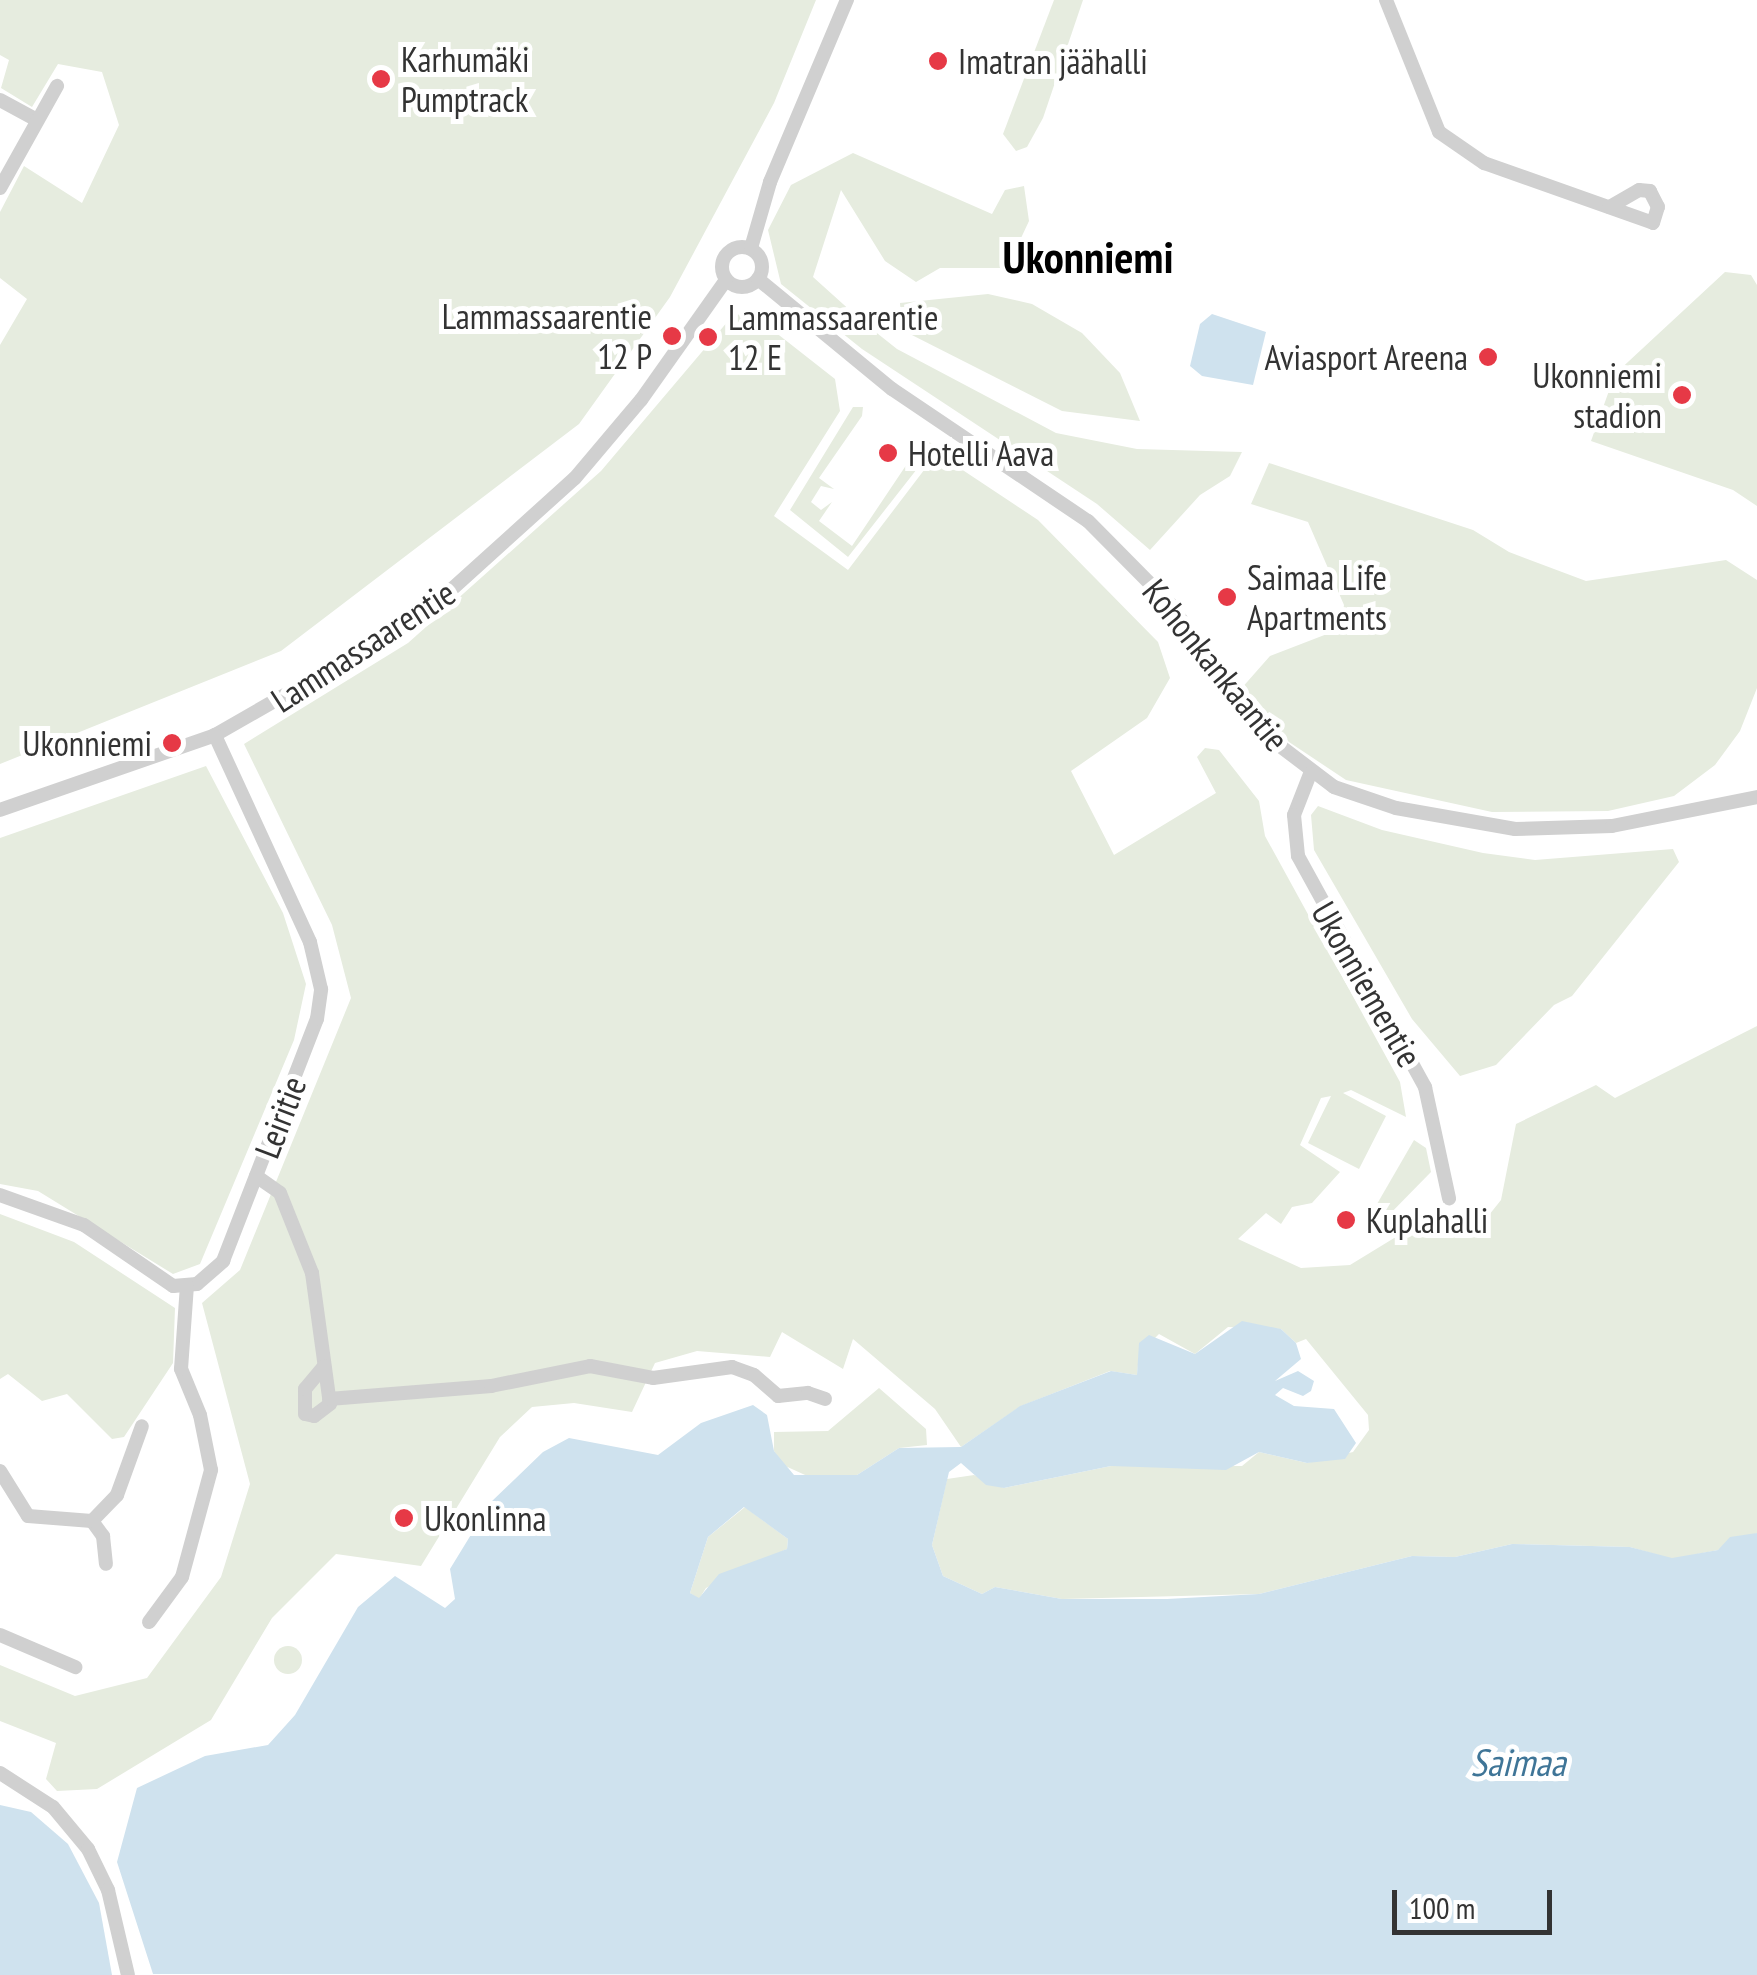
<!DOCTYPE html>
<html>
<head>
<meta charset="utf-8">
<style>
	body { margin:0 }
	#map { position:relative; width:1757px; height:1975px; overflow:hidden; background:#fff; font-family:"PT Sans Narrow",sans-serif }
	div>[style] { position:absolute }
	.green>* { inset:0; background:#e6ecdf }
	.round { border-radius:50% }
	.water>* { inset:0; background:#cfe2ee }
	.minor>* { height:14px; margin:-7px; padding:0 7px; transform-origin:7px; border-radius:7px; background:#d0d0d0 }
	.minor>.ring { margin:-7px; padding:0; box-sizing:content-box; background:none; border:14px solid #d0d0d0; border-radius:50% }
	.dots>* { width:28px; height:28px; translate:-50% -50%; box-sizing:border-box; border:5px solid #fff; border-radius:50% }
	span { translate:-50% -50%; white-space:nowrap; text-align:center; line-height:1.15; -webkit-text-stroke:10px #fff; paint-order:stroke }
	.poi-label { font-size:35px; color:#333 }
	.left { translate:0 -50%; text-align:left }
	.right { translate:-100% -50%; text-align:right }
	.street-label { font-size:35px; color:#333 }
	.water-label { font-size:38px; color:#3f7597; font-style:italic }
	.district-label { font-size:45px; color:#000; font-weight:700 }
	.scale { position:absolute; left:1392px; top:1890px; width:160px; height:45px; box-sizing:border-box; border:5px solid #333; border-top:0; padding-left:12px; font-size:30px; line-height:35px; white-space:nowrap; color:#333; -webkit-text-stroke:8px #fff; paint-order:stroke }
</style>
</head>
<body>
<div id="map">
	<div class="green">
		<i style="clip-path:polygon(0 0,816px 0,774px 103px,670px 297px,579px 424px,281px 651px,0 764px,0 345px,27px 299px,0 278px,0 212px,24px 166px,82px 203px,119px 125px,102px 72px,58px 64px,32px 107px,1px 88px,9px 60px,0 55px)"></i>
		<i style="clip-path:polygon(1054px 0,1083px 0,1043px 118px,1027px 147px,1016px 151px,1003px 134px)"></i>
		<i style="clip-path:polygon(853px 153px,992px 214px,1005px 190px,1024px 186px,1029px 221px,1007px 268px,940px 268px,916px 282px,885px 261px,841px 190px,813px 277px,863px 322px,897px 349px,1056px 433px,1137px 449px,1242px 452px,1230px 476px,1200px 495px,1150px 550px,1097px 504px,862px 349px,781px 284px,768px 230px,791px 185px)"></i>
		<i style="clip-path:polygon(1725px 272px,1751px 275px,1757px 285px,1757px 506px,1733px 490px,1591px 441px,1615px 374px)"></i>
		<i style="clip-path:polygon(988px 294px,1032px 304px,1082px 333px,1120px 373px,1140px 421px,1062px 411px,902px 330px,900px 303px)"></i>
		<i style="clip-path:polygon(734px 314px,756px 317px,835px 379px,840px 411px,774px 516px,848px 570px,937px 453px,1038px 520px,1158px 642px,1170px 678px,1147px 718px,1071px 771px,1114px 855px,1216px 793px,1197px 757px,1205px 748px,1219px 750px,1259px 801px,1265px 836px,1400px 1082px,1406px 1117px,1351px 1090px,1343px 1093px,1386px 1116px,1359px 1169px,1308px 1143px,1331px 1096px,1321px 1098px,1300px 1145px,1340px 1172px,1312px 1203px,1292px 1207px,1281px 1224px,1266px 1213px,1238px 1239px,1301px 1268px,1350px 1265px,1440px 1210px,1462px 1221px,1489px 1215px,1501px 1200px,1516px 1124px,1596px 1085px,1615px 1098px,1757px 1026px,1757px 1533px,1718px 1550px,1672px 1559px,1630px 1547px,1512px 1544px,1455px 1557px,1412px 1556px,1259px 1594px,1062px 1599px,995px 1587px,982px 1594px,943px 1576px,932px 1545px,947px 1479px,974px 1475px,1004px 1488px,1111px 1466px,1242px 1466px,1259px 1452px,1307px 1463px,1353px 1452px,1369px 1430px,1368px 1415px,1306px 1339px,1296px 1343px,1281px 1329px,1228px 1327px,1195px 1354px,1159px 1334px,1139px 1354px,1137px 1375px,1110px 1371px,1021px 1406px,961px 1447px,935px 1409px,853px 1339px,843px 1369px,782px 1332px,770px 1357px,697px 1351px,655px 1363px,632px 1412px,574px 1403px,532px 1407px,500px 1437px,421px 1566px,336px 1554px,272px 1618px,211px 1720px,97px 1789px,57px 1791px,46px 1779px,56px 1743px,0 1721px,0 1665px,75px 1696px,147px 1678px,221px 1577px,250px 1484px,202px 1303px,240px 1270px,351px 998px,332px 925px,244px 744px,408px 643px,601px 471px)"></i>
		<i style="clip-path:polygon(853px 407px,863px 407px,862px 416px,819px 478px,834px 489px,821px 486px,811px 502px,821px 510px,832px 502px,819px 521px,852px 546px,919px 446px,925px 439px,935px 446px,848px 557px,790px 510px)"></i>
		<i style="clip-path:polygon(1269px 463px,1473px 530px,1509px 552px,1586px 581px,1726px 560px,1757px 580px,1757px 688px,1740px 731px,1715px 765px,1674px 796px,1608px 811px,1492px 812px,1346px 780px,1289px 742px,1240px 690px,1270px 656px,1340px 629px,1344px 605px,1308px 522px,1251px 504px)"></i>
		<i style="clip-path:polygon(206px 766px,283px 913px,306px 984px,294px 1040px,200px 1264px,173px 1274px,38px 1191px,0 1184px,0 838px)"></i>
		<i style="clip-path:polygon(1318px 806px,1382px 830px,1483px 853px,1535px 860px,1673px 849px,1679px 862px,1572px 996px,1554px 1005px,1496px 1065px,1460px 1076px,1412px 1019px,1314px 850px,1311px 815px)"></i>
		<i style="clip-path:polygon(1414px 1140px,1426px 1148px,1431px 1172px,1381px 1223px,1377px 1204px)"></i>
		<i style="clip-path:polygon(0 1214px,74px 1242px,175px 1308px,173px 1363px,124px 1437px,112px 1439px,67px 1394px,42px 1401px,8px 1374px,0 1379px)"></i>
		<i style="clip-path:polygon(879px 1388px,926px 1429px,927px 1445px,899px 1448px,857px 1475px,814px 1479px,783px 1465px,774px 1451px,774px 1432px,828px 1431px)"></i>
		<i style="clip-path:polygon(745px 1507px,788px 1539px,787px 1549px,706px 1588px,699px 1599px,690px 1593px,708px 1537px)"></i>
		<i class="round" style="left:274px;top:1646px;width:28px;height:28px"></i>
	</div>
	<div class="water">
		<i style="clip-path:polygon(1212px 314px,1266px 332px,1253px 385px,1202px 376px,1190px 366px,1200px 324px)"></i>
		<i style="clip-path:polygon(evenodd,1242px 1321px,1281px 1329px,1296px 1343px,1301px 1359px,1275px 1381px,1298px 1371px,1314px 1381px,1311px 1391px,1303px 1396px,1283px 1388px,1275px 1395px,1294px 1406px,1334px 1409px,1356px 1443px,1345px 1459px,1307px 1463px,1259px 1452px,1226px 1470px,1111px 1466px,1004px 1488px,986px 1485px,961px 1463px,949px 1472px,932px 1545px,943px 1576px,982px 1594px,995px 1587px,1062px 1599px,1167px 1599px,1259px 1594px,1412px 1556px,1455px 1557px,1512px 1544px,1630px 1547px,1672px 1558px,1718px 1550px,1730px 1537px,1757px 1533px,1757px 1975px,153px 1974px,117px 1862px,137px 1788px,205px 1756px,268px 1745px,295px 1715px,358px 1607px,395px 1576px,445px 1608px,455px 1599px,450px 1569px,491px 1502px,543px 1452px,569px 1438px,658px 1455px,701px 1423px,753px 1405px,767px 1415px,774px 1451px,794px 1475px,857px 1475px,899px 1448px,961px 1447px,1020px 1406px,1111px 1371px,1137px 1375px,1139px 1343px,1149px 1335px,1195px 1354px,1242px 1321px,744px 1507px,788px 1539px,787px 1549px,719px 1574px,699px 1598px,690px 1593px,708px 1537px,744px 1507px)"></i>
		<i style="clip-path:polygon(0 1805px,31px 1812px,68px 1844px,99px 1903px,112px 1975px,0 1975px)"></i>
	</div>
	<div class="minor">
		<i style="left:1386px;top:0;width:142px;rotate:68.1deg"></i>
		<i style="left:1439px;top:132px;width:55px;rotate:34.6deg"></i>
		<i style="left:1484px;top:163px;width:179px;rotate:19.5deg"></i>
		<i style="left:1653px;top:223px;width:17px;rotate:-73deg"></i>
		<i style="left:1658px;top:207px;width:18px;rotate:-117deg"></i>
		<i style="left:1650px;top:191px;width:11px;rotate:-175deg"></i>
		<i style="left:1639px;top:190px;width:34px;rotate:150deg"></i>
		<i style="left:0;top:100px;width:42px;rotate:28.4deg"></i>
		<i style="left:0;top:188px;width:117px;rotate:-60.8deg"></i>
		<i class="ring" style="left:722px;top:247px;width:26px;height:26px"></i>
		<i style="left:751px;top:248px;width:69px;rotate:-73.9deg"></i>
		<i style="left:770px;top:182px;width:198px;rotate:-67.1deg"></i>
		<i style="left:758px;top:279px;width:173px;rotate:39.4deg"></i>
		<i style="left:892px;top:389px;width:236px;rotate:34deg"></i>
		<i style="left:1088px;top:521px;width:117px;rotate:45.3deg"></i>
		<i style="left:1170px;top:604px;width:154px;rotate:54.8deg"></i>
		<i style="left:1259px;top:730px;width:94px;rotate:37.2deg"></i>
		<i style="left:1334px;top:787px;width:65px;rotate:18.7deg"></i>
		<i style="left:1396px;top:808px;width:121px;rotate:10deg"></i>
		<i style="left:1515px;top:829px;width:97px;rotate:-1.8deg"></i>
		<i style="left:1612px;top:826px;width:148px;rotate:-11.3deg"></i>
		<i style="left:1310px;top:774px;width:44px;rotate:111.3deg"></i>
		<i style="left:1294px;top:815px;width:41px;rotate:84.4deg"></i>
		<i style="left:1298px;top:856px;width:264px;rotate:61.2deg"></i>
		<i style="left:1425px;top:1087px;width:114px;rotate:77.8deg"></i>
		<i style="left:0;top:810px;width:228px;rotate:-19.2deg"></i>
		<i style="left:215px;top:735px;width:237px;rotate:-29.8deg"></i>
		<i style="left:421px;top:617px;width:207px;rotate:-42.1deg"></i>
		<i style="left:575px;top:478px;width:102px;rotate:-49.8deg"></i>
		<i style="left:641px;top:400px;width:147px;rotate:-54.7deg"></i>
		<i style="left:256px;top:1176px;width:29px;rotate:35deg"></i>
		<i style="left:280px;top:1193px;width:86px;rotate:68.2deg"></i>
		<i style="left:312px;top:1273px;width:132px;rotate:82.2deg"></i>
		<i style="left:330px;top:1404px;width:20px;rotate:143deg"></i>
		<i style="left:314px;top:1416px;width:9px;rotate:-167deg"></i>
		<i style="left:305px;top:1414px;width:25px;rotate:-90deg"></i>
		<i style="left:305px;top:1389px;width:30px;rotate:-50deg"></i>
		<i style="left:0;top:1195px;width:89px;rotate:19.7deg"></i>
		<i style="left:84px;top:1225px;width:108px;rotate:34.4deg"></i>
		<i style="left:173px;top:1286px;width:24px;rotate:-5deg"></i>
		<i style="left:197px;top:1284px;width:35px;rotate:-41deg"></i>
		<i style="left:223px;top:1261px;width:260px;rotate:-68.8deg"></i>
		<i style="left:317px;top:1019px;width:30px;rotate:-82deg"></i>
		<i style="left:321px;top:989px;width:48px;rotate:-103.2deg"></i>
		<i style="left:310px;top:942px;width:228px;rotate:-114.7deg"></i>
		<i style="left:329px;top:1399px;width:163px;rotate:-4.6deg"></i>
		<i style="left:491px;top:1386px;width:101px;rotate:-11.4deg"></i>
		<i style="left:590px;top:1366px;width:64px;rotate:10.8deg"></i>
		<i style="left:653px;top:1378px;width:80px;rotate:-7.9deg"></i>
		<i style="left:732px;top:1367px;width:23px;rotate:20deg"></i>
		<i style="left:754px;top:1375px;width:32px;rotate:41deg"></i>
		<i style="left:778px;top:1396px;width:30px;rotate:-6deg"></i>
		<i style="left:808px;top:1393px;width:18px;rotate:19deg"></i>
		<i style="left:0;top:1471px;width:53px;rotate:58.1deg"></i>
		<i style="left:28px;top:1516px;width:64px;rotate:4.5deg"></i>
		<i style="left:92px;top:1521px;width:19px;rotate:54deg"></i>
		<i style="left:103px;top:1536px;width:28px;rotate:84deg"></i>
		<i style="left:92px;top:1521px;width:36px;rotate:-46deg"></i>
		<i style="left:117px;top:1495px;width:73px;rotate:-70.1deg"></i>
		<i style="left:149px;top:1622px;width:56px;rotate:-53.7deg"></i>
		<i style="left:182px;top:1577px;width:111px;rotate:-74.8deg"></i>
		<i style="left:211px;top:1470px;width:56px;rotate:-101.3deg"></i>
		<i style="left:200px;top:1415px;width:50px;rotate:-112.4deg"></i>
		<i style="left:181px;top:1369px;width:83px;rotate:-85.9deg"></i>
		<i style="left:0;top:1635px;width:82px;rotate:23.1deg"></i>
		<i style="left:0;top:1773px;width:63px;rotate:32.7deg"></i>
		<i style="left:53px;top:1807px;width:55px;rotate:50.2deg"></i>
		<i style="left:88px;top:1849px;width:46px;rotate:64deg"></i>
		<i style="left:108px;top:1890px;width:87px;rotate:76.8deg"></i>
	</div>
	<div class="dots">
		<i style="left:938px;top:61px;background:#e63946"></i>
		<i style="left:381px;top:79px;background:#e63946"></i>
		<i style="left:672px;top:336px;background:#e63946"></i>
		<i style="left:708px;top:337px;background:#e63946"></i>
		<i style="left:1488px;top:357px;background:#e63946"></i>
		<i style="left:1682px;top:395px;background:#e63946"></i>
		<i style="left:888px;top:453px;background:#e63946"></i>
		<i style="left:1227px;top:597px;background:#e63946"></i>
		<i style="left:172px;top:743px;background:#e63946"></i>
		<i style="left:1346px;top:1220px;background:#e63946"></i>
		<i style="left:404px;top:1518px;background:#e63946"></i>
	</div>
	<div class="poi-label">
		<span class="left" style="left:401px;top:79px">Karhumäki<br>Pumptrack</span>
		<span class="left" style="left:958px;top:61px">Imatran jäähalli</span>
		<span class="right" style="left:652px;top:336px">Lammassaarentie<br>12 P</span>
		<span class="left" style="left:728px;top:337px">Lammassaarentie<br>12 E</span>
		<span class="right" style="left:1468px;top:357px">Aviasport Areena</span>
		<span class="right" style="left:1662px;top:395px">Ukonniemi<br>stadion</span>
		<span class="left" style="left:908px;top:453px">Hotelli Aava</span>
		<span class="left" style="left:1247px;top:597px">Saimaa Life<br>Apartments</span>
		<span class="right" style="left:152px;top:743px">Ukonniemi</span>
		<span class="left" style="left:1366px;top:1220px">Kuplahalli</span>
		<span class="left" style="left:424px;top:1518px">Ukonlinna</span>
	</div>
	<div class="street-label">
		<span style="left:363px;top:646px;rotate:-33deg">Lammassaarentie</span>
		<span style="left:1216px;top:665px;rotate:51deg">Kohonkankaantie</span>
		<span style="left:1367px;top:984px;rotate:60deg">Ukonniementie</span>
		<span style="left:280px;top:1117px;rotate:-69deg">Leiritie</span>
	</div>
	<div class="water-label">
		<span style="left:1518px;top:1762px">Saimaa</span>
	</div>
	<div class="district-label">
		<span style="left:1088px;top:257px">Ukonniemi</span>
	</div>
	<div class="scale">100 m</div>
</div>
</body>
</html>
